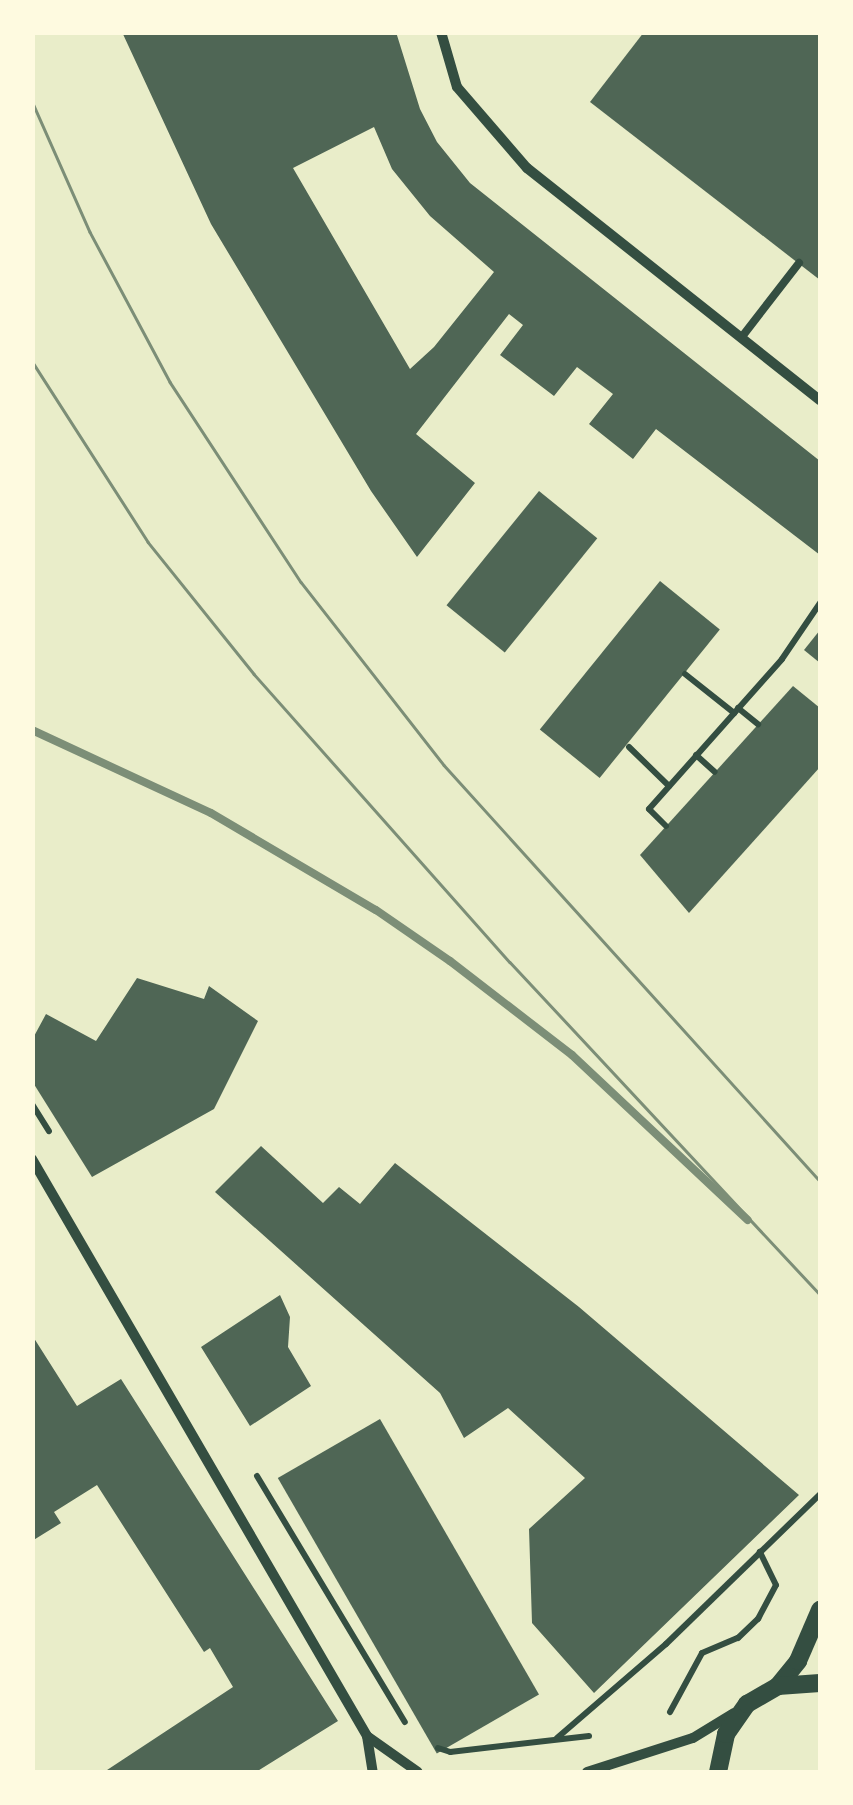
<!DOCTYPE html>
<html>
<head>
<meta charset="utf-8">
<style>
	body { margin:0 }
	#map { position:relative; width:853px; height:1805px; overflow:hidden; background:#e9edc9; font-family:"Libre Baskerville",serif }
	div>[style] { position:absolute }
	.building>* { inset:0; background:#4f6655; transform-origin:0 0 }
	.path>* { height:6px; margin:-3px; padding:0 3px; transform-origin:3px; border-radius:3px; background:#344e41 }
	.service>* { height:8px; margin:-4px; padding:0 4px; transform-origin:4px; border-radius:4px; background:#344e41 }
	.minor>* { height:10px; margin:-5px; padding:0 5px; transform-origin:5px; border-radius:5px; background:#344e41 }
	.tertiary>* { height:18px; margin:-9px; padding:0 9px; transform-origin:9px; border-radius:9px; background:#344e41 }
	.tram>* { height:2.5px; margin:-1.25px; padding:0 1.25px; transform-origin:1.25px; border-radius:1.25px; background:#7c8e77 }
	.rail>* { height:8px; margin:-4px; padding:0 4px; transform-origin:4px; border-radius:4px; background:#7c8e77 }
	span { translate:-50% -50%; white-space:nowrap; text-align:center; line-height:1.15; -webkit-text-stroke:8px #fefae0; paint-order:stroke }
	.frame { position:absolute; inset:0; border:35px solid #fefae0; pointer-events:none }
</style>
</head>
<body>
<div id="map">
	<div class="building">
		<i style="clip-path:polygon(evenodd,122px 32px,396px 32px,420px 109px,437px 142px,470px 183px,820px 461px,820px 555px,656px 429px,633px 459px,589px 424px,613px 394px,577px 367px,554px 396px,500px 355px,523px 325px,509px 314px,416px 434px,475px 483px,417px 557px,371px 491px,211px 224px,122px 32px,374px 127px,392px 169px,430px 216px,494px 272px,434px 347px,410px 369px,293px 168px,374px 127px)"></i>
		<i style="clip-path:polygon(644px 32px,820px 32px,820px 280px,590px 102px)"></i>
		<i style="left:539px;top:491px;width:75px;height:147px;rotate:39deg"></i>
		<i style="left:660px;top:581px;width:77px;height:191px;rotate:39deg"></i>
		<i style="clip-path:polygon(820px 630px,820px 663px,804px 650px)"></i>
		<i style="clip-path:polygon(793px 686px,820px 708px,820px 767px,689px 913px,640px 855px)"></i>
		<i style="clip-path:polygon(137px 978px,204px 999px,209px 986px,258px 1021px,214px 1109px,92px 1177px,32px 1081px,32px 1040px,46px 1014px,96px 1041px)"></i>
		<i style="clip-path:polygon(261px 1146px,323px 1203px,339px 1187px,360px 1204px,395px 1163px,579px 1307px,799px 1495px,594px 1693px,532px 1623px,529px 1529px,585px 1478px,508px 1408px,464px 1438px,440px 1393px,215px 1192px)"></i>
		<i style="clip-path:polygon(280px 1295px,290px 1317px,288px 1347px,311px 1386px,250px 1426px,201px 1347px)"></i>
		<i style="clip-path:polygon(32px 1335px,77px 1406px,121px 1379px,338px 1721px,256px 1772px,104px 1772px,233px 1687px,210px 1648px,204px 1652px,97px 1485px,54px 1512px,61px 1523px,32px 1541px)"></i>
		<i style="left:380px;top:1419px;width:318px;height:118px;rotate:60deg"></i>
	</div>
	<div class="path">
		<i style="left:685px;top:674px;width:63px;rotate:38.5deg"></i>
		<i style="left:738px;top:708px;width:26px;rotate:39deg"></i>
		<i style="left:629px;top:747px;width:56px;rotate:44.3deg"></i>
		<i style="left:696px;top:755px;width:25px;rotate:42deg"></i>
		<i style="left:666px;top:826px;width:24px;rotate:-135deg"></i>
		<i style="left:649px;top:809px;width:200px;rotate:-48.4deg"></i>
		<i style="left:782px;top:659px;width:68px;rotate:-55.8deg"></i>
		<i style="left:32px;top:1104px;width:32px;rotate:58deg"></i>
		<i style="left:257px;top:1476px;width:287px;rotate:59deg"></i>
		<i style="left:670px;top:1712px;width:67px;rotate:-61.5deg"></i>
		<i style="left:702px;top:1653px;width:39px;rotate:-23deg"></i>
		<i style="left:738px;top:1638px;width:28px;rotate:-44deg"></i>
		<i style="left:758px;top:1619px;width:38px;rotate:-62deg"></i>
		<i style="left:776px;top:1585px;width:37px;rotate:-116deg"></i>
		<i style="left:557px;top:1738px;width:144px;rotate:-40.8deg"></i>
		<i style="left:666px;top:1644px;width:215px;rotate:-44.2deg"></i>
		<i style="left:438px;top:1748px;width:13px;rotate:18deg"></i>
		<i style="left:450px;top:1752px;width:140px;rotate:-6.6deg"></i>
	</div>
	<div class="service">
		<i style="left:741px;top:338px;width:95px;rotate:-52.3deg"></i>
	</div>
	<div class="minor">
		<i style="left:441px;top:32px;width:57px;rotate:73.8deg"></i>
		<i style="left:457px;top:87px;width:107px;rotate:49.2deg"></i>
		<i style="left:527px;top:168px;width:374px;rotate:38.4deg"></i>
		<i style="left:32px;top:1159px;width:667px;rotate:59.86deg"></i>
		<i style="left:367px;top:1736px;width:36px;rotate:81deg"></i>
		<i style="left:367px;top:1736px;width:62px;rotate:35.2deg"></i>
		<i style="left:587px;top:1772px;width:111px;rotate:-17.8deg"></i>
		<i style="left:693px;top:1738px;width:48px;rotate:-31.4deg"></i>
	</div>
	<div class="tertiary">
		<i style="left:778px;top:1686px;width:32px;rotate:-51deg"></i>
		<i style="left:798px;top:1661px;width:56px;rotate:-66.7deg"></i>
		<i style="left:718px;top:1772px;width:39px;rotate:-78deg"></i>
		<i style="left:726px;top:1734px;width:37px;rotate:-55deg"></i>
		<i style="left:747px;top:1704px;width:36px;rotate:-30deg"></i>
		<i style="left:778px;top:1686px;width:42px;rotate:-4.1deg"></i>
	</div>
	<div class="tram">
		<i style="left:32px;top:101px;width:143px;rotate:66.1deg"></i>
		<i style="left:90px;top:232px;width:170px;rotate:61.9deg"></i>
		<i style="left:170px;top:382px;width:239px;rotate:56.8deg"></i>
		<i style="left:301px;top:582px;width:232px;rotate:52deg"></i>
		<i style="left:444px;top:765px;width:561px;rotate:47.89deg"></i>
		<i style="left:32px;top:361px;width:215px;rotate:57.3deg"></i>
		<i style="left:148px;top:542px;width:169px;rotate:51.2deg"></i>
		<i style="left:254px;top:674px;width:385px;rotate:48.4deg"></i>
		<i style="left:510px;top:962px;width:455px;rotate:47deg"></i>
	</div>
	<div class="rail">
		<i style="left:32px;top:730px;width:197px;rotate:24.9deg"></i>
		<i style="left:211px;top:813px;width:191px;rotate:30.5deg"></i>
		<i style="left:376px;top:910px;width:90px;rotate:34.6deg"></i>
		<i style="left:450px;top:961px;width:154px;rotate:37.6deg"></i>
		<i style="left:572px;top:1055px;width:241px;rotate:43.2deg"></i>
	</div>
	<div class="frame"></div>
</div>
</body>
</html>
